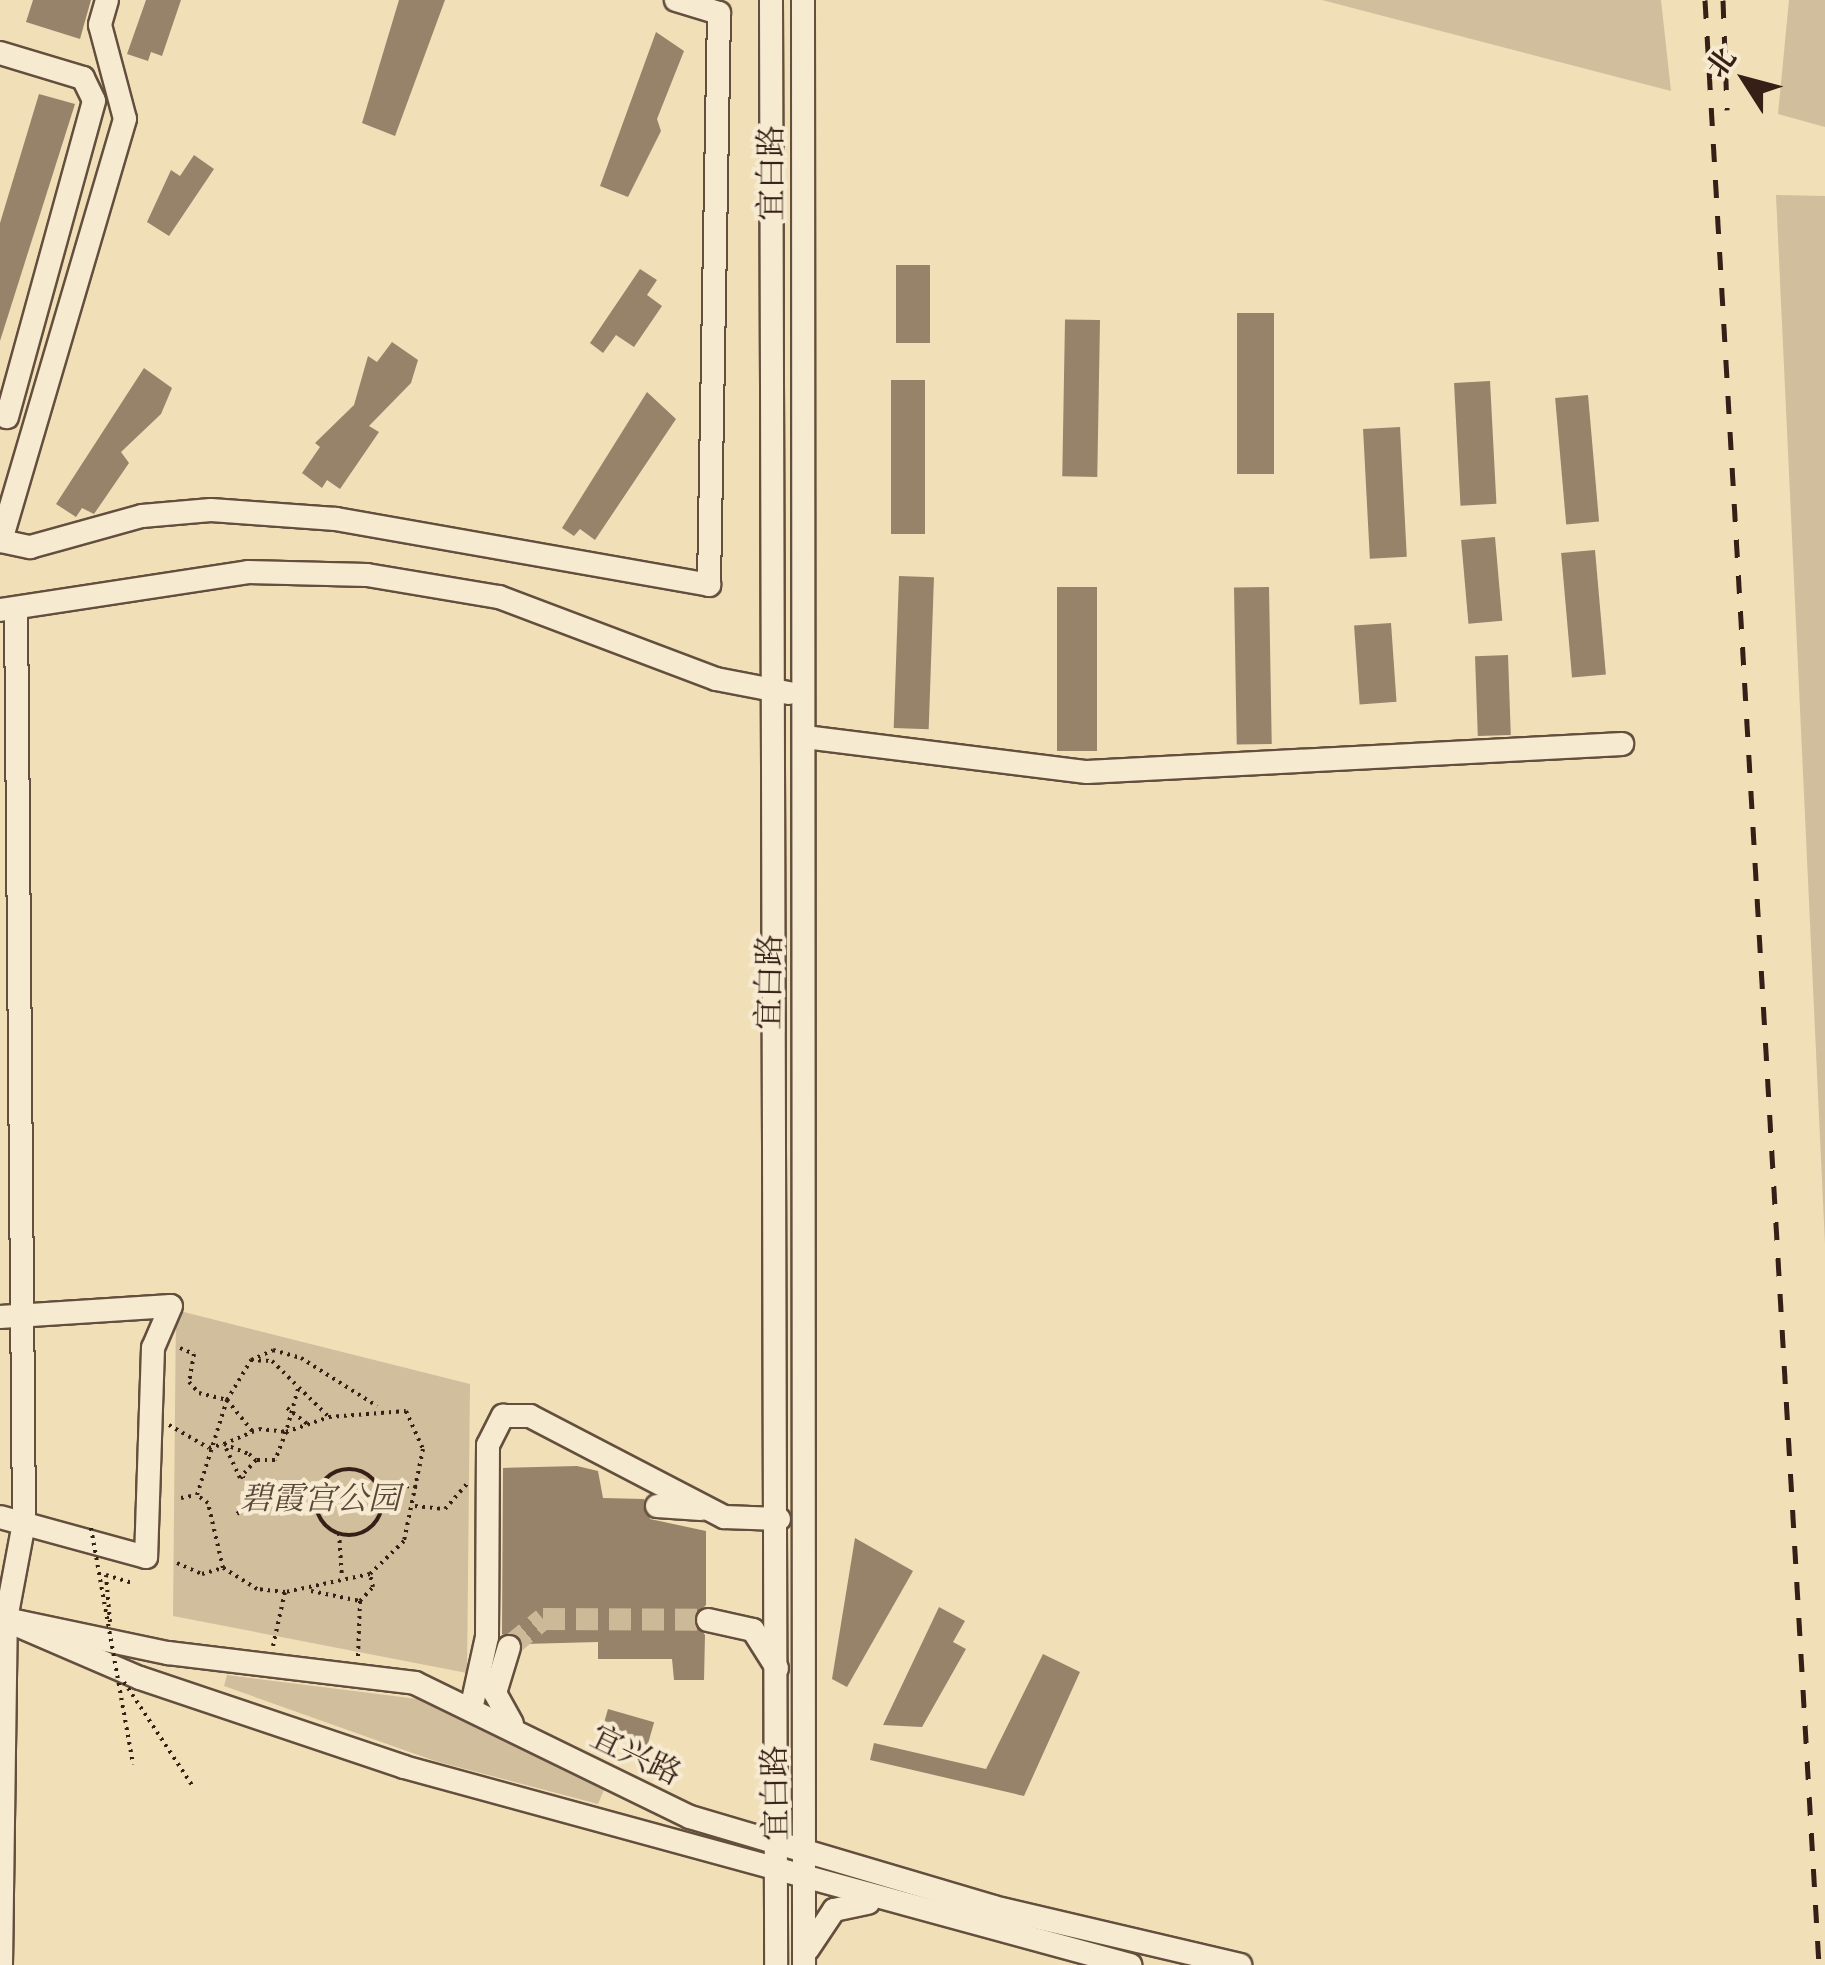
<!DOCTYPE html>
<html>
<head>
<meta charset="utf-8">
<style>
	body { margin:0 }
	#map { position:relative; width:1825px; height:1965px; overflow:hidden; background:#f1dfb8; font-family:"Gentium Book Plus","Noto Serif SC",serif }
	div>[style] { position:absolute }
	.green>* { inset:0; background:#d1be9c }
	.building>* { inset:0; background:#97836a; transform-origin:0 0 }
	.minor-tunnel>* { height:22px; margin-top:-11px; transform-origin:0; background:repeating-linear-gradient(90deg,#cbb998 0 22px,transparent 0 33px) }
	.path>* { height:4px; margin-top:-2px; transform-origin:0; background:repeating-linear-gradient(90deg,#351f16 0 2.5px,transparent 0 7.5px) }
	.path>.ring { margin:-2px; padding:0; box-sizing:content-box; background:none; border:4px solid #351f16; border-radius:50% }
	.roads { filter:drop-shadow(2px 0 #644f3e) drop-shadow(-2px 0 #644f3e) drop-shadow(0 2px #644f3e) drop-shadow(0 -2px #644f3e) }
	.minor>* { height:22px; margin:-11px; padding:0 11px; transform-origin:11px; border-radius:11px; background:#f6ead1 }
	.rail>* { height:5px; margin-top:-2.5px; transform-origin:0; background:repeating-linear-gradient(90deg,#351f16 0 18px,transparent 0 36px) }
	.path-bridge>* { height:4px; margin-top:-2px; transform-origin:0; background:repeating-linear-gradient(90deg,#351f16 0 2.5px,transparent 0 7.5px) }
	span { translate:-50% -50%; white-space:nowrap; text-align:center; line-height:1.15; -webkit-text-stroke:8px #f6ead1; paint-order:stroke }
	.street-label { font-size:32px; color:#351f16 }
	.park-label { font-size:32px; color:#5c4738; font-style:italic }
	.north { position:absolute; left:1695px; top:30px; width:100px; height:100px; -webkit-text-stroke:8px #f6ead1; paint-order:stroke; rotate:306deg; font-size:28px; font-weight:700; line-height:40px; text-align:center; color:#351f16 }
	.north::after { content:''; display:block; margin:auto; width:35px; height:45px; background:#351f16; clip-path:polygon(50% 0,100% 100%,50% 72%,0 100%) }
</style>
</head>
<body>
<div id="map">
	<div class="green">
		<i style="clip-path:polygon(1322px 0,1661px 0,1671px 91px)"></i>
		<i style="clip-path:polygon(1789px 0,1825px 0,1825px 127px,1778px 114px)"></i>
		<i style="clip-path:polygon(1776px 195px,1825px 196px,1825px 1244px)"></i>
		<i style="clip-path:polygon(176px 1310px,470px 1384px,467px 1673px,173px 1616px)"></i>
		<i style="clip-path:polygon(227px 1675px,418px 1699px,604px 1790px,598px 1804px,435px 1761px,224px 1686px)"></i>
	</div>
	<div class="building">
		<i style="clip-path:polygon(33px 0,91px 0,80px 39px,26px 22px)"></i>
		<i style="clip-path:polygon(146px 0,181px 0,162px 56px,151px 52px,148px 61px,127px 54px)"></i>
		<i style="clip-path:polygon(399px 0,445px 0,395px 136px,362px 123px)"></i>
		<i style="clip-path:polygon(656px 32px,684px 51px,657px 119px,661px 131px,628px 197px,600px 186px)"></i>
		<i style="clip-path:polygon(39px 94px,75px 104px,0 341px,0 223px)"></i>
		<i style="clip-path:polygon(194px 155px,214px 169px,169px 236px,147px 222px,171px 170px,180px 176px)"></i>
		<i style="left:896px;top:265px;width:34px;height:78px"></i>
		<i style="clip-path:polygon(640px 269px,657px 280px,647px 295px,662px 306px,634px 347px,616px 335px,603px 353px,590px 343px)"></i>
		<i style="left:1274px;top:313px;width:161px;height:37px;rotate:90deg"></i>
		<i style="left:1100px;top:320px;width:157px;height:35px;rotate:91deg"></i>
		<i style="clip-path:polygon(392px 342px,418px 360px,411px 383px,369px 426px,379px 432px,340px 489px,327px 480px,322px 488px,302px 473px,320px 447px,315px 443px,354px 405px,368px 356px,377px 362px)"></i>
		<i style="clip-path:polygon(144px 368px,172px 388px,161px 414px,121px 452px,129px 463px,94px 514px,82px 508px,76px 517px,56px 504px)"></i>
		<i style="left:891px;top:380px;width:34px;height:154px"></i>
		<i style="left:1490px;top:381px;width:123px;height:36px;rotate:87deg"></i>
		<i style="clip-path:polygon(647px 392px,676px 419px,595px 540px,580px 529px,574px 536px,562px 528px)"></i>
		<i style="left:1588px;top:395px;width:127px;height:33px;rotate:85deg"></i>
		<i style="left:1400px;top:427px;width:130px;height:37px;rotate:87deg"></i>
		<i style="left:1495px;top:537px;width:84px;height:34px;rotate:85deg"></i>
		<i style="left:1595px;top:550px;width:125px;height:34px;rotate:85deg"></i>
		<i style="left:899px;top:576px;width:35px;height:152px;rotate:2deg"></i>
		<i style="left:1097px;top:587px;width:164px;height:40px;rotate:90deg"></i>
		<i style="left:1269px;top:587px;width:157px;height:35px;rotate:89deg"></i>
		<i style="left:1391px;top:623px;width:79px;height:37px;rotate:86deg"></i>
		<i style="left:1508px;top:655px;width:80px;height:33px;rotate:88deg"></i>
		<i style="clip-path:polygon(577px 1466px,598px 1471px,603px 1498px,644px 1499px,650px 1519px,706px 1531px,706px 1605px,693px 1618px,705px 1635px,704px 1680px,674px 1680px,672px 1659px,598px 1659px,598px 1642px,524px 1644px,502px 1634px,503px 1468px)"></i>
		<i style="clip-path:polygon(855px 1538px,913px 1571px,847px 1687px,832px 1679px)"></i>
		<i style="clip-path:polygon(939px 1607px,965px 1621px,953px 1642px,966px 1649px,922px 1727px,883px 1725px)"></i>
		<i style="clip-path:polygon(1043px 1654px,1080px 1672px,1024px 1796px,870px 1760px,874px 1743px,986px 1769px)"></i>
		<i style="left:608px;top:1709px;width:48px;height:24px;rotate:16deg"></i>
	</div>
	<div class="minor-tunnel">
		<i style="left:509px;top:1647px;width:44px;rotate:-39.5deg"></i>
		<i style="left:543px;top:1619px;width:165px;rotate:0.3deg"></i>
	</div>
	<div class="path">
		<i style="left:180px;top:1348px;width:15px;rotate:23deg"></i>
		<i style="left:194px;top:1354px;width:28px;rotate:100deg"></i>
		<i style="left:189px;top:1382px;width:15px;rotate:48deg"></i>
		<i style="left:199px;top:1393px;width:29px;rotate:14deg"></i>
		<i style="left:227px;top:1400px;width:47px;rotate:-59deg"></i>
		<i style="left:251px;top:1360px;width:21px;rotate:3deg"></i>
		<i style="left:272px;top:1361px;width:80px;rotate:44.5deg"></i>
		<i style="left:329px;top:1417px;width:77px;rotate:-4.5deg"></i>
		<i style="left:406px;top:1411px;width:42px;rotate:65.9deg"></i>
		<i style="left:423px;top:1449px;width:94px;rotate:101.7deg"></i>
		<i style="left:404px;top:1541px;width:47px;rotate:135.9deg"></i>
		<i style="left:370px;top:1574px;width:87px;rotate:168deg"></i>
		<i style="left:285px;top:1592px;width:28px;rotate:-174deg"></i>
		<i style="left:257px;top:1589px;width:40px;rotate:-148deg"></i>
		<i style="left:251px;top:1360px;width:24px;rotate:-24deg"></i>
		<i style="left:273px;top:1350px;width:29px;rotate:16deg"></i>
		<i style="left:301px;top:1358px;width:90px;rotate:32.3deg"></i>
		<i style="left:298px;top:1389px;width:45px;rotate:105.6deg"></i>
		<i style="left:286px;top:1432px;width:46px;rotate:-19.2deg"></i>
		<i style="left:287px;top:1408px;width:29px;rotate:38deg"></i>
		<i style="left:169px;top:1425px;width:46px;rotate:29.9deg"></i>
		<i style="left:209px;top:1448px;width:16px;rotate:-15deg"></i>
		<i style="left:224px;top:1444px;width:27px;rotate:22deg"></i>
		<i style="left:249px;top:1454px;width:9px;rotate:41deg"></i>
		<i style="left:256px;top:1460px;width:24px;rotate:132deg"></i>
		<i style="left:240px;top:1478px;width:38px;rotate:-115deg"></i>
		<i style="left:224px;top:1444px;width:38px;rotate:-23deg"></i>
		<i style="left:259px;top:1429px;width:27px;rotate:6deg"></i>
		<i style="left:286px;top:1432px;width:30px;rotate:111deg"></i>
		<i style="left:275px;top:1460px;width:19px;rotate:180deg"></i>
		<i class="ring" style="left:316px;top:1469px;width:62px;height:62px"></i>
		<i style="left:377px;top:1484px;width:42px;rotate:4.1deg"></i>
		<i style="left:181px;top:1498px;width:15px;rotate:-11deg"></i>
		<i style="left:415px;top:1506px;width:30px;rotate:6deg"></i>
		<i style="left:445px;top:1509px;width:37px;rotate:-49deg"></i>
		<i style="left:237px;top:1514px;width:25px;rotate:-42deg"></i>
		<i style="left:256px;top:1497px;width:24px;rotate:-123deg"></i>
		<i style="left:339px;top:1533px;width:45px;rotate:86.2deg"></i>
		<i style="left:177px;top:1563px;width:27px;rotate:24deg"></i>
		<i style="left:202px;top:1574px;width:22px;rotate:-16deg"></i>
		<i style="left:223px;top:1568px;width:67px;rotate:-103deg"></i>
		<i style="left:208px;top:1503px;width:14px;rotate:-144deg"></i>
		<i style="left:197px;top:1495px;width:100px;rotate:-72.5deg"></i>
		<i style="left:227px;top:1400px;width:41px;rotate:50.9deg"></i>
		<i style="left:311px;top:1591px;width:50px;rotate:11.5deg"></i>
		<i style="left:360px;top:1601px;width:19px;rotate:-47deg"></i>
		<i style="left:373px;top:1587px;width:13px;rotate:-103deg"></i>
		<i style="left:110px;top:1622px;width:47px;rotate:-94.9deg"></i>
		<i style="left:106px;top:1575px;width:27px;rotate:17deg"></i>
		<i style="left:273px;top:1646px;width:55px;rotate:-77.5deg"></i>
		<i style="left:358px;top:1656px;width:55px;rotate:-87.9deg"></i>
	</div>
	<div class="roads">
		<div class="minor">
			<i style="left:107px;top:0;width:26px;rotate:106deg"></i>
			<i style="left:100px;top:25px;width:97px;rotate:75.1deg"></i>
			<i style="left:125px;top:119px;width:440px;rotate:106.4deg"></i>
			<i style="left:1px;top:541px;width:30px;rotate:12deg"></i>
			<i style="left:30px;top:547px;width:116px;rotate:-15.5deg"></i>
			<i style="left:142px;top:516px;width:69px;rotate:-5deg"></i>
			<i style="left:211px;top:510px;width:125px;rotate:4.1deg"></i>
			<i style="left:336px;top:519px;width:379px;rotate:10deg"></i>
			<i style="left:709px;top:585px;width:572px;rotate:-89deg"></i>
			<i style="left:719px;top:13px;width:45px;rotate:-163.2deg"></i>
			<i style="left:771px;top:0;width:1965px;rotate:89.85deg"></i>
			<i style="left:803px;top:0;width:1965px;rotate:89.97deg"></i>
			<i style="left:0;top:53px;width:87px;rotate:16.8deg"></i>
			<i style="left:83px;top:78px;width:25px;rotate:64deg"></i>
			<i style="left:94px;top:101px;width:328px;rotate:105.4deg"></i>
			<i style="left:0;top:610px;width:251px;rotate:-8.7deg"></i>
			<i style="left:248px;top:572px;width:119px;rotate:1.4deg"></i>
			<i style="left:367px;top:575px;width:134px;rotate:9.5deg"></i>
			<i style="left:499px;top:597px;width:232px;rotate:20.7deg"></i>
			<i style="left:716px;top:679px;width:74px;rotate:10.9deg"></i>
			<i style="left:805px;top:737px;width:284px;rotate:7.1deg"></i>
			<i style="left:1087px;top:772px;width:536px;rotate:-3deg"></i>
			<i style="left:0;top:1317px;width:171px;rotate:-3.7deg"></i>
			<i style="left:171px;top:1306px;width:46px;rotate:113.2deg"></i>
			<i style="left:153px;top:1348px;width:209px;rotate:91.9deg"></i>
			<i style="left:146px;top:1557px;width:151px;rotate:-164.7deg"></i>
			<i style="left:657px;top:1506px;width:44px;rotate:3.9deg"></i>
			<i style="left:6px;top:1619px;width:166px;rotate:11.9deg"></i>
			<i style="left:168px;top:1653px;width:249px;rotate:6.9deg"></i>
			<i style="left:415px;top:1683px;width:306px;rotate:26deg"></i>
			<i style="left:690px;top:1817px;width:316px;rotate:16.5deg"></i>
			<i style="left:993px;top:1907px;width:254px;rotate:13.2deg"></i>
			<i style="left:708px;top:1620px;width:46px;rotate:12.5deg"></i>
			<i style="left:753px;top:1630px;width:45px;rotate:57.7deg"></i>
			<i style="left:12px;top:1623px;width:139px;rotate:23.3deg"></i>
			<i style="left:140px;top:1678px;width:279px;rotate:18.6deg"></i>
			<i style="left:404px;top:1767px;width:753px;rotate:15.26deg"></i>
			<i style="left:509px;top:1647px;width:48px;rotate:106.9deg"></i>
			<i style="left:495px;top:1693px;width:35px;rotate:61deg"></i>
			<i style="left:472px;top:1705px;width:70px;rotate:-77.6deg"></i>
			<i style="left:487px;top:1637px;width:192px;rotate:-89.7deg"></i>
			<i style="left:488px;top:1445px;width:33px;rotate:-63deg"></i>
			<i style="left:503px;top:1416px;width:27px"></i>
			<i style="left:530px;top:1416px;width:219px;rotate:27.5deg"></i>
			<i style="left:724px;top:1517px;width:55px;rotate:2.1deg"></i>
			<i style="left:808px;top:1949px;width:47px;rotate:-56.3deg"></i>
			<i style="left:834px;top:1910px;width:35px;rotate:-12deg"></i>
			<i style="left:1px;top:1965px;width:346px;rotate:-89.2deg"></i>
			<i style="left:6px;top:1619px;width:98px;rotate:-79.4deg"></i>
			<i style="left:24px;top:1523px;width:913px;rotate:-90.5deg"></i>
		</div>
	</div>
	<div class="rail">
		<i style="left:1705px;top:0;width:1968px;rotate:86.68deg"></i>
		<i style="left:1723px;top:0;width:110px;rotate:87.9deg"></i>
	</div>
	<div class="path-bridge">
		<i style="left:91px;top:1528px;width:240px;rotate:79.9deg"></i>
		<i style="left:124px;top:1682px;width:123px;rotate:56.6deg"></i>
	</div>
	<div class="street-label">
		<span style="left:771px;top:173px;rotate:-90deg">宜白路</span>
		<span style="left:769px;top:982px;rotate:-89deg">宜白路</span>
		<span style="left:636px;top:1755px;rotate:26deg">宜兴路</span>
		<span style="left:775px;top:1793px;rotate:-91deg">宜白路</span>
	</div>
	<div class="park-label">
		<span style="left:320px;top:1498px">碧霞宫公园</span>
	</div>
	<div class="north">北</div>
</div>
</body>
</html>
